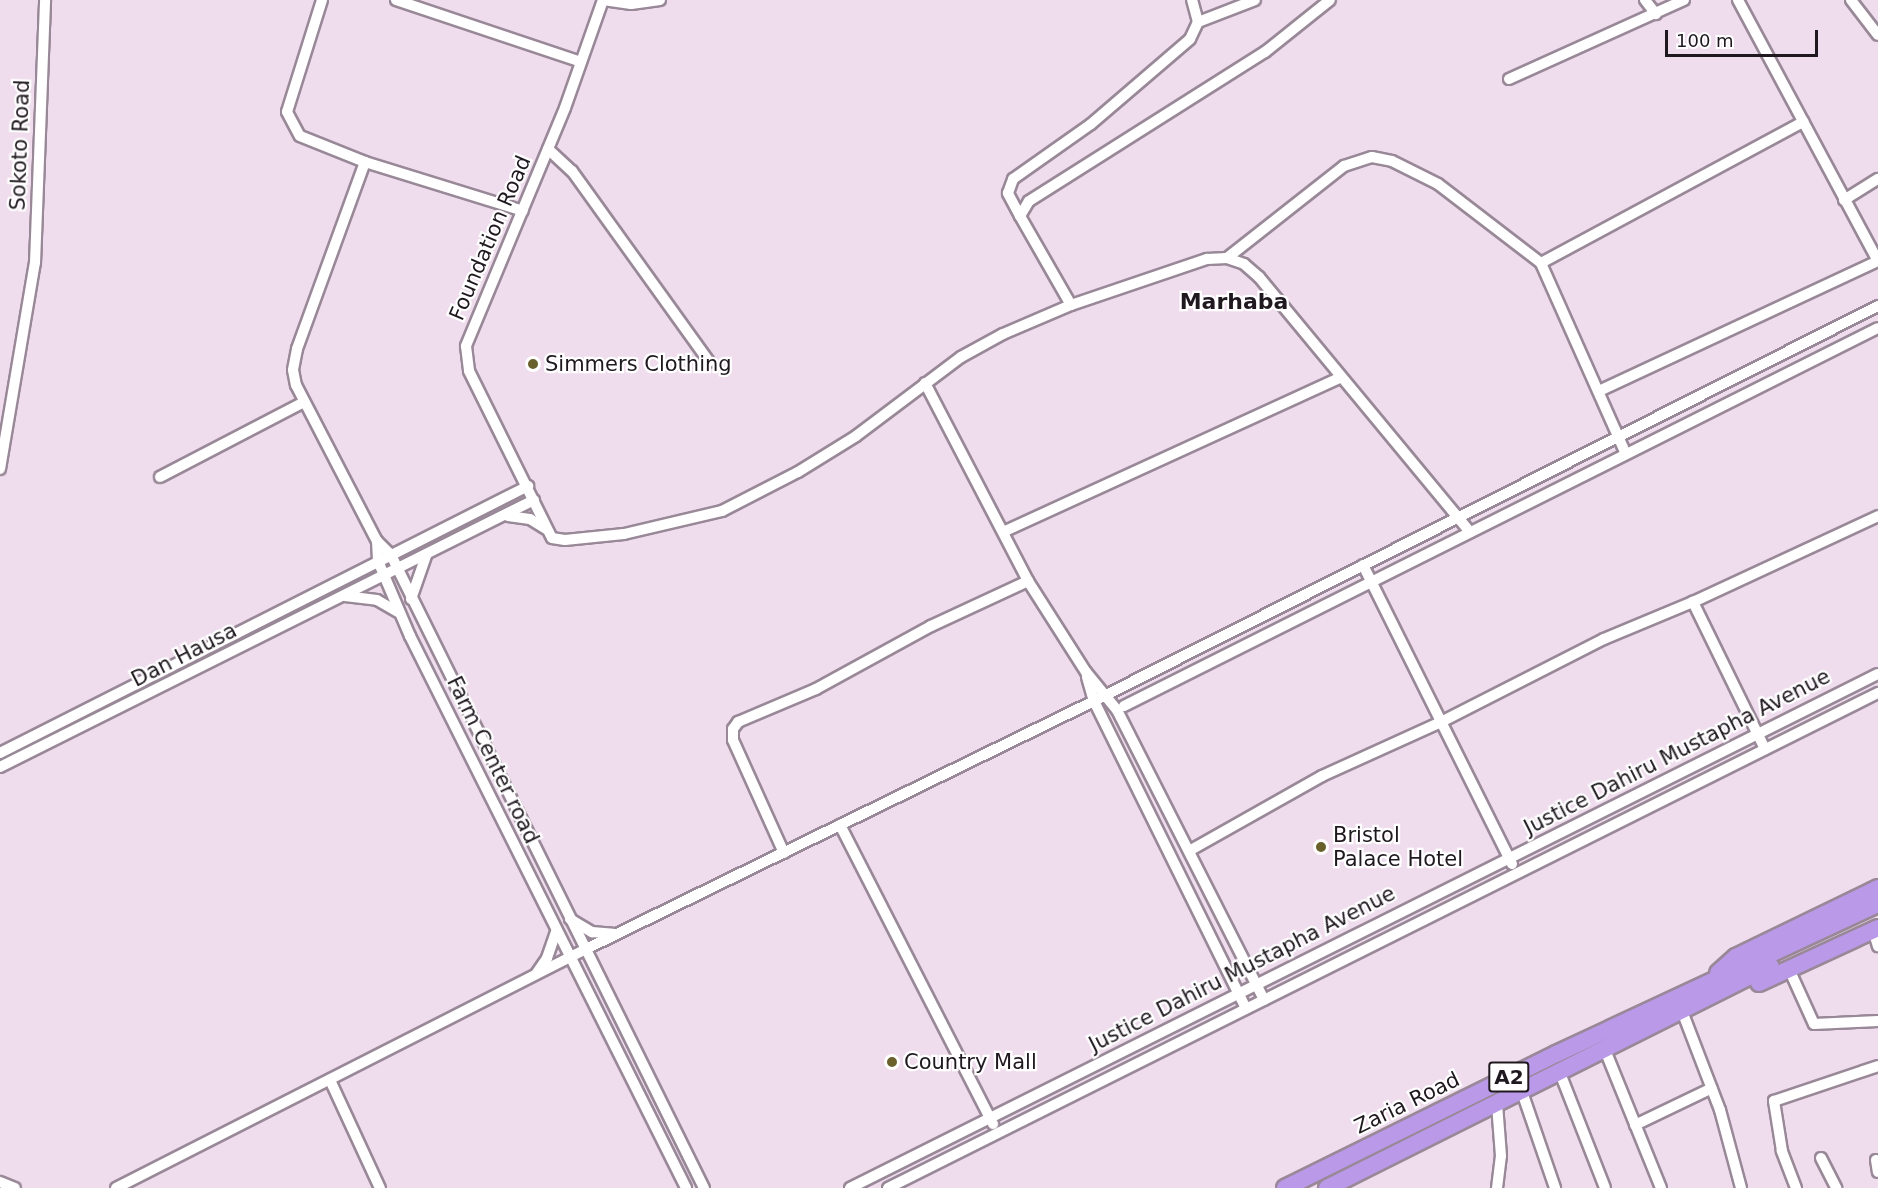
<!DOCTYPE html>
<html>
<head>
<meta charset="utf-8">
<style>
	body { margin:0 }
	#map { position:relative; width:1878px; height:1188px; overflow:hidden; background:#efdded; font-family:"DejaVu Sans",sans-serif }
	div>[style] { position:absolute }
	.roads { filter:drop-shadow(2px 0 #998897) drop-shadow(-2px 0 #998897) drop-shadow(0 2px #998897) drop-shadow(0 -2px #998897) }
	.minor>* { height:10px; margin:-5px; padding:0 5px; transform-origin:5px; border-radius:5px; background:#fff }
	.highway>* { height:16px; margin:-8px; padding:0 8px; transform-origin:8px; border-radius:8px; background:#b999e8 }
	.dots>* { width:16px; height:16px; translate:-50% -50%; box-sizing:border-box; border:3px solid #fff; border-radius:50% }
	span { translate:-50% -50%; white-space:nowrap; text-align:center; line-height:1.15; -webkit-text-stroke:4.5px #fff; paint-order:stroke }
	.shield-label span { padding:2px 4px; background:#fff; border:2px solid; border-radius:4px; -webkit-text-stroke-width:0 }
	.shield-label { font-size:20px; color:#1f191f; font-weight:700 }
	.street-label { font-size:21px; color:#1f191f }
	.poi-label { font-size:21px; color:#1f191f }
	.left { translate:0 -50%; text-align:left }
	.neighbourhood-label { font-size:22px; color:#1f191f; font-weight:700 }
	.scale { position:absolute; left:1665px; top:30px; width:153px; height:27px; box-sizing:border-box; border:3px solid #1f191f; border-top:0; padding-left:8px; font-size:18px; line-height:21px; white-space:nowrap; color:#1f191f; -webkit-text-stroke:4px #fff; paint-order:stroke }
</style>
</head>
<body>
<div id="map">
	<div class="roads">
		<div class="minor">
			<i style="left:322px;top:0;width:117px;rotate:107.4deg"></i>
			<i style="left:287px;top:112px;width:27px;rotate:62deg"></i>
			<i style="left:300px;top:136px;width:70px;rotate:21.8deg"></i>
			<i style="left:365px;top:162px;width:165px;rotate:17.2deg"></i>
			<i style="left:396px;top:0;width:195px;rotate:18.5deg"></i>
			<i style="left:660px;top:0;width:29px;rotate:172deg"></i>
			<i style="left:631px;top:4px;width:28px;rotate:-172deg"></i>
			<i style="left:603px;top:0;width:114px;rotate:109.4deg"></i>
			<i style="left:565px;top:108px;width:258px;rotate:112.6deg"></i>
			<i style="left:466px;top:346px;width:25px;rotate:83deg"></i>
			<i style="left:469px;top:371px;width:186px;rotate:63.6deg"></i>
			<i style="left:552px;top:538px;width:13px;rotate:9deg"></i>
			<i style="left:565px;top:540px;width:59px;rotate:-5.8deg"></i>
			<i style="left:624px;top:534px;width:101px;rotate:-13.2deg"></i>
			<i style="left:722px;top:511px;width:85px;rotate:-27.2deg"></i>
			<i style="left:798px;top:472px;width:68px;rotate:-31.8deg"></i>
			<i style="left:856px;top:436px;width:131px;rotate:-37deg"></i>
			<i style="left:961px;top:357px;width:48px;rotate:-28.7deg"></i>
			<i style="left:1003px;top:334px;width:74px;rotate:-23.1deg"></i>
			<i style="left:1071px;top:305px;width:144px;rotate:-18.7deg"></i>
			<i style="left:1207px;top:259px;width:20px;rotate:-3deg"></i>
			<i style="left:1227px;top:258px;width:18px;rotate:19deg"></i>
			<i style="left:1244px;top:264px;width:20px;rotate:41deg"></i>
			<i style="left:1259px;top:277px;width:331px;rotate:50.4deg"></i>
			<i style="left:1645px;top:0;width:18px;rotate:52deg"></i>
			<i style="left:1738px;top:0;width:296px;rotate:61.8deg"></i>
			<i style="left:1851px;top:0;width:44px;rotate:52.4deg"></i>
			<i style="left:1198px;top:22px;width:61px;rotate:-21.1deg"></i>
			<i style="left:1509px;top:79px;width:192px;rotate:-24.3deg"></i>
			<i style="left:548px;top:149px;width:33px;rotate:43deg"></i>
			<i style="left:572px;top:171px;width:235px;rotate:54.3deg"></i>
			<i style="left:365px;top:162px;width:199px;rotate:110deg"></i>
			<i style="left:297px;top:349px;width:21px;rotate:101deg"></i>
			<i style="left:293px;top:370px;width:15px;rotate:79deg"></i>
			<i style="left:296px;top:385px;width:176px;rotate:62.6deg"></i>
			<i style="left:377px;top:541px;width:20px;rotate:45deg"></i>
			<i style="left:391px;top:555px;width:706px;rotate:63.69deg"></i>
			<i style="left:1844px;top:200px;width:40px;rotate:-32deg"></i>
			<i style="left:1020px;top:216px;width:26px;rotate:-118deg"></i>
			<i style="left:1008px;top:193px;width:15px;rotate:-70deg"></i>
			<i style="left:1013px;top:179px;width:95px;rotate:-35.2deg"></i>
			<i style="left:1091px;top:124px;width:130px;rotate:-40.6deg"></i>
			<i style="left:1190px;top:39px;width:19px;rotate:-65deg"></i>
			<i style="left:1198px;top:22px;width:23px;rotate:-105deg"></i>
			<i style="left:1227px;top:258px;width:149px;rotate:-38.2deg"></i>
			<i style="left:1344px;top:166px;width:29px;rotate:-18deg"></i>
			<i style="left:1372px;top:157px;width:20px;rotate:11deg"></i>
			<i style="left:1392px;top:161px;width:51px;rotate:26.6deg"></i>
			<i style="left:1438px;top:184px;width:130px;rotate:37.5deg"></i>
			<i style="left:1071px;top:305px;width:103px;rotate:-119.8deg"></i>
			<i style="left:1020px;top:216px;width:17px;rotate:-59deg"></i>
			<i style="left:1029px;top:201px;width:279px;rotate:-32.3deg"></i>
			<i style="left:1265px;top:52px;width:83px;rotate:-38.7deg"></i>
			<i style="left:925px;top:383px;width:223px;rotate:62.5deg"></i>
			<i style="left:1028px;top:581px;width:108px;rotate:57.5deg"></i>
			<i style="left:1086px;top:672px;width:49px;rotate:50.8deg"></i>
			<i style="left:1117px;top:710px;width:325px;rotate:63.1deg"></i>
			<i style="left:1599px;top:391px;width:308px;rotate:-25deg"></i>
			<i style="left:1625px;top:452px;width:207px;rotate:-114deg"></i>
			<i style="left:1541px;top:263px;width:298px;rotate:-28.3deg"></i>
			<i style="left:0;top:469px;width:209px;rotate:-80.4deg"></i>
			<i style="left:35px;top:263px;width:263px;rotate:-87.8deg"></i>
			<i style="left:160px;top:477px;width:162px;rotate:-27.5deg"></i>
			<i style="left:508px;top:516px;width:22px;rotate:8deg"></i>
			<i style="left:530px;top:519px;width:19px;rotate:32deg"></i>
			<i style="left:1003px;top:532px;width:372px;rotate:-24.6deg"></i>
			<i style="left:377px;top:541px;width:20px;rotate:87deg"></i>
			<i style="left:378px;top:561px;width:82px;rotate:66.9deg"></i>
			<i style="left:410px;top:636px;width:617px;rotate:63.43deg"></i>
			<i style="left:1363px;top:565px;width:334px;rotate:63.5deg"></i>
			<i style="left:345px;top:596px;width:32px;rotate:7deg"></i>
			<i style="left:377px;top:600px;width:24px;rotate:30deg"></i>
			<i style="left:411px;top:599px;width:46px;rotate:-70.8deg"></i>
			<i style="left:1087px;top:677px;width:25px;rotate:74deg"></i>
			<i style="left:1094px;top:701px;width:343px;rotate:63.7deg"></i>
			<i style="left:1124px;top:706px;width:843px;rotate:-26.63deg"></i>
			<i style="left:1765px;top:749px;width:164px;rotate:-116.1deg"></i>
			<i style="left:1693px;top:602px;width:204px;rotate:-24.9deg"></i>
			<i style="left:0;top:753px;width:592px;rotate:-26.82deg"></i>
			<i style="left:0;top:767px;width:597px;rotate:-26.57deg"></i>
			<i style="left:840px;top:825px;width:336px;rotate:62.9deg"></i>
			<i style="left:1189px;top:851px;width:153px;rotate:-29.4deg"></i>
			<i style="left:1322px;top:776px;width:131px;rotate:-24.4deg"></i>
			<i style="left:1441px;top:722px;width:183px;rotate:-27deg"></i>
			<i style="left:1604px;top:639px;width:96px;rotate:-22.6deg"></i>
			<i style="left:784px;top:853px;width:124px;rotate:-114.3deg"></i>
			<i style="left:733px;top:740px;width:11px;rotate:-90deg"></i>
			<i style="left:733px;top:729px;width:9px;rotate:-54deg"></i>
			<i style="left:738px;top:722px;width:85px;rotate:-22.9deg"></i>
			<i style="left:816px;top:689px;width:131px;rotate:-28.7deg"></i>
			<i style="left:931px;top:626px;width:107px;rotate:-24.9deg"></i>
			<i style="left:570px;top:919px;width:26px;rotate:31deg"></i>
			<i style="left:592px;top:932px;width:21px;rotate:5deg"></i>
			<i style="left:1873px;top:930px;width:17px;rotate:73deg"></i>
			<i style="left:1789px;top:969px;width:60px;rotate:65.6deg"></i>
			<i style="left:1814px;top:1024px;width:64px;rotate:-2.7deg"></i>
			<i style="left:536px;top:974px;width:19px;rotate:-55deg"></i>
			<i style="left:547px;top:958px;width:28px;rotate:-71deg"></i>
			<i style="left:1682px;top:1011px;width:106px;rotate:69deg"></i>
			<i style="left:1720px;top:1110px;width:81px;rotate:74.9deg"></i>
			<i style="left:1605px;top:1050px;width:149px;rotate:67.9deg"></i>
			<i style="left:1560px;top:1073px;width:123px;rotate:68.6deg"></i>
			<i style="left:330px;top:1080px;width:119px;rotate:65.2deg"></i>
			<i style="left:1522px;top:1092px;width:102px;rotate:71deg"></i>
			<i style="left:1635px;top:1125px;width:85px;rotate:-25.7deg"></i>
			<i style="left:1821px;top:1158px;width:34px;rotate:63deg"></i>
			<i style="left:1876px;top:1160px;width:12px;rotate:81deg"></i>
			<i style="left:0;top:1182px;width:16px;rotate:22deg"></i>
			<i style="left:116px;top:1188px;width:527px;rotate:-26.95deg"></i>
			<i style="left:586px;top:949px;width:565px;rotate:-26.02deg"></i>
			<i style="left:1094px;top:701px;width:878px;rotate:-26.74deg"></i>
			<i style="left:850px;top:1188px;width:1149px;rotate:-26.57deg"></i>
			<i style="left:888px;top:1188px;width:1107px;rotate:-26.57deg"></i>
			<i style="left:1497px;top:1188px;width:32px;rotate:-83deg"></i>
			<i style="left:1501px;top:1156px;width:52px;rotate:-94.4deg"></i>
			<i style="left:1796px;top:1188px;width:40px;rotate:-111deg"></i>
			<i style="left:1782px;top:1151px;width:51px;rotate:-99.1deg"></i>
			<i style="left:1774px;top:1101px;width:110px;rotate:-18.6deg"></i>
		</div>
		<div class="highway">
			<i style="left:1718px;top:973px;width:24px;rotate:-42deg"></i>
			<i style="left:1736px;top:957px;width:158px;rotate:-25.9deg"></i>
			<i style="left:1759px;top:983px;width:131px;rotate:-24.8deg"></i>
			<i style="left:1285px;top:1188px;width:302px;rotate:-26.3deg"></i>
			<i style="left:1556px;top:1054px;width:355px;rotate:-25deg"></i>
			<i style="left:1327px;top:1188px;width:496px;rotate:-26.6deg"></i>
		</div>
	</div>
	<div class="dots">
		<i style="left:533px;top:364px;background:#69602c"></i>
		<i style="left:1321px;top:847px;background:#69602c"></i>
		<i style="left:892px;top:1062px;background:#69602c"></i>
	</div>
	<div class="shield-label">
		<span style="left:1509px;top:1077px">A2</span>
	</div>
	<div class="street-label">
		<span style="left:20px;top:145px;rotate:-88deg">Sokoto Road</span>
		<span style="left:490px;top:238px;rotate:-67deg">Foundation Road</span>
		<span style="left:184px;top:655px;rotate:-27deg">Dan Hausa</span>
		<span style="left:1677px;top:752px;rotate:-27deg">Justice Dahiru Mustapha Avenue</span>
		<span style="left:493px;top:760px;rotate:64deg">Farm Center road</span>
		<span style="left:1242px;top:969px;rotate:-27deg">Justice Dahiru Mustapha Avenue</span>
		<span style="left:1407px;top:1103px;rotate:-26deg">Zaria Road</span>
	</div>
	<div class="poi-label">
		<span class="left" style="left:545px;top:364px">Simmers Clothing</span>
		<span class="left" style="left:1333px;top:847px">Bristol<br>Palace Hotel</span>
		<span class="left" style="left:904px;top:1062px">Country Mall</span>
	</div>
	<div class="neighbourhood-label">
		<span style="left:1234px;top:302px">Marhaba</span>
	</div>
	<div class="scale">100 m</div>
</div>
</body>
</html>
